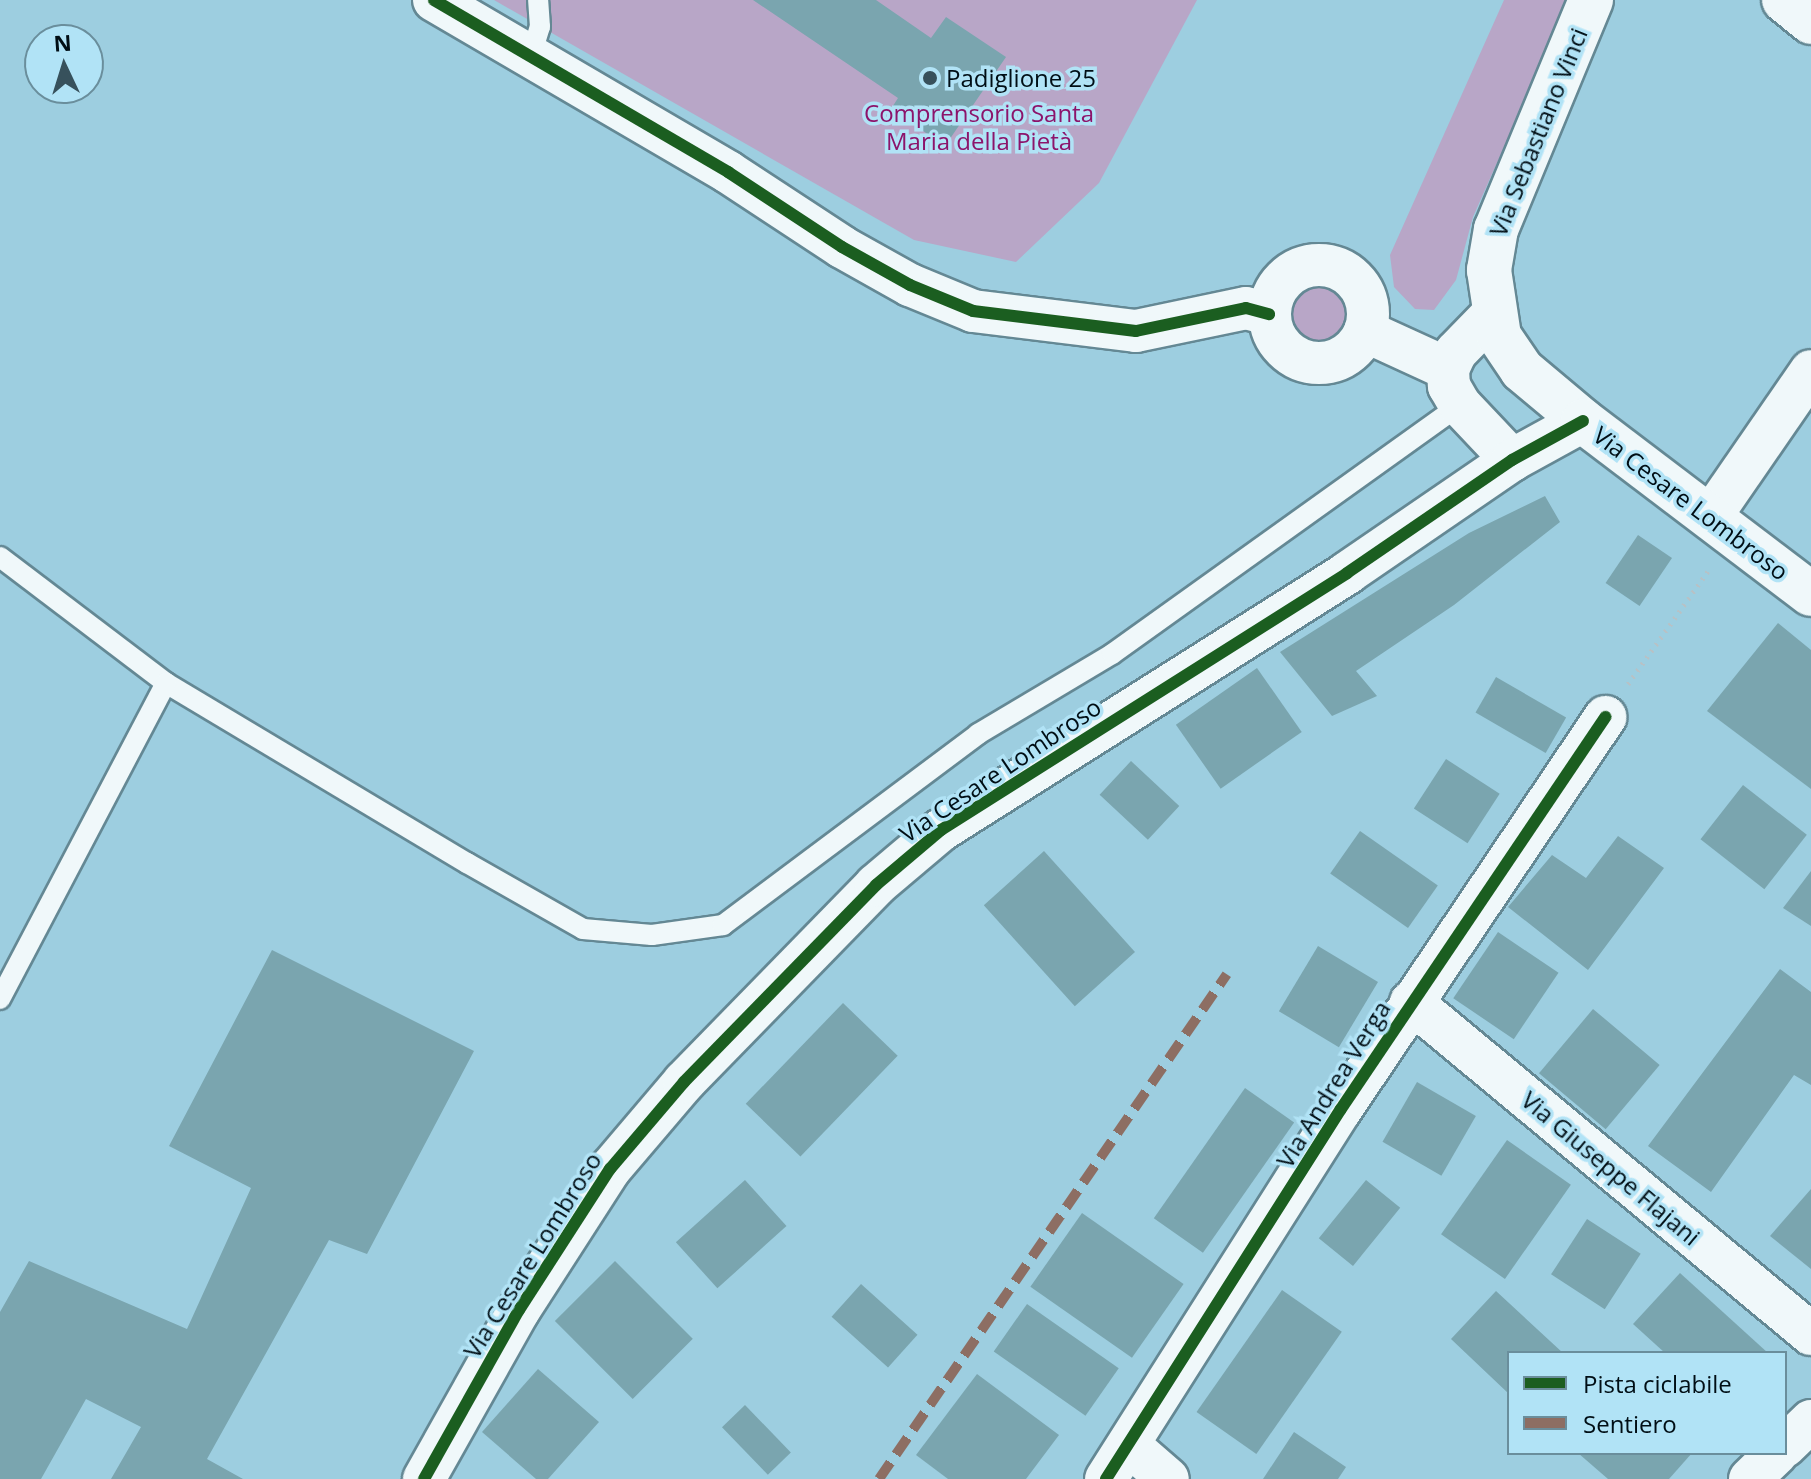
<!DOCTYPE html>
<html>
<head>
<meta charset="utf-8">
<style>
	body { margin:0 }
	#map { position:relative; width:1811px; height:1479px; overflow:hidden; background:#9dcee0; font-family:"Open Sans",sans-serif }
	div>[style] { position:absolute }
	.green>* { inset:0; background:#b8a6c7 }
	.round { border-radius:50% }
	.building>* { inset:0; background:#7aa5af; transform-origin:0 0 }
	.path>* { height:5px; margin-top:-2.5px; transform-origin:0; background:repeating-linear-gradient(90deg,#b6c2c7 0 2px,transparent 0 8px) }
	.roads { filter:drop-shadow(2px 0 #648894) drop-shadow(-2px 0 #648894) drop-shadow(0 2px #648894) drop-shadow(0 -2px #648894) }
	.service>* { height:20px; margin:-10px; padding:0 10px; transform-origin:10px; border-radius:10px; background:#f0f8fa }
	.minor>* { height:42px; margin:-21px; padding:0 21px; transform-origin:21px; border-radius:21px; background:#f0f8fa }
	.minor>.ring { margin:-21px; padding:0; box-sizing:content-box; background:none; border:42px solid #f0f8fa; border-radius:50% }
	.tertiary>* { height:44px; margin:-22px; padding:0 22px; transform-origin:22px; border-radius:22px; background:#f0f8fa }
	.quiet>* { height:10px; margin-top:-5px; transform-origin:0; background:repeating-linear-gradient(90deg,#8d6e63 0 20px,transparent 0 30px) }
	.cycleway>* { height:12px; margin:-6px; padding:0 6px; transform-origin:6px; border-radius:6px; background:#1b5e20 }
	.dots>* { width:22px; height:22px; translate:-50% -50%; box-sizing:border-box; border:4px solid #b1e3f6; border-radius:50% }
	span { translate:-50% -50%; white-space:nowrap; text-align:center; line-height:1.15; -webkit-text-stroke:7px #b1e3f6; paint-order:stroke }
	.poi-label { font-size:24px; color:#000e15 }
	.left { translate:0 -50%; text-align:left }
	.park-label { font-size:24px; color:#8c146b }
	.street-label { font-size:24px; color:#000e15 }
	.legend { position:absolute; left:1507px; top:1351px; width:280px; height:104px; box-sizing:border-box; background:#b1e3f6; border:2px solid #6a8e9c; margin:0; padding:10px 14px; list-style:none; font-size:24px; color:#000e15 }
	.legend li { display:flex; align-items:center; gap:16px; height:40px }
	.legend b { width:40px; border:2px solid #6a8e9c }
	.north { position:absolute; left:24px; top:24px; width:80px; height:80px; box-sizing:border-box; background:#b1e3f6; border:2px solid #6a8e9c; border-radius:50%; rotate:356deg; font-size:22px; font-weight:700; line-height:32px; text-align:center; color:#000e15 }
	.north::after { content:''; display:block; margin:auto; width:28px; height:36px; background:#37515c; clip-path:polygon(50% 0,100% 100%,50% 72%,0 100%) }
</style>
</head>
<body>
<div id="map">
	<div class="green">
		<i style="clip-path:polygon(494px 0,1197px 0,1099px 183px,1016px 262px,914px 240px)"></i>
		<i style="clip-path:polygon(1504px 0,1569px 0,1473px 217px,1456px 280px,1434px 310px,1415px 309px,1394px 287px,1390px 255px)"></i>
		<i class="round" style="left:1284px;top:281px;width:68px;height:68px"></i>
	</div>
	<div class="building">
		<i style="clip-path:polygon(753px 0,876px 0,931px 38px,946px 17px,1006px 57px,945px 146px,891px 109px,898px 98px)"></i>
		<i style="clip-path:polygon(1545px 496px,1560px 522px,1454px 605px,1356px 671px,1377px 696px,1332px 716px,1280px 652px,1469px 533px)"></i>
		<i style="left:1638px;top:535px;width:41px;height:58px;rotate:34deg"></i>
		<i style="clip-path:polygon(1778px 623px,1811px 650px,1811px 789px,1707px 711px)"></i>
		<i style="left:1257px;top:668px;width:78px;height:99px;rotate:55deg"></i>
		<i style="left:1496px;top:677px;width:81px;height:41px;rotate:30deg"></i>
		<i style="left:1446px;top:759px;width:64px;height:59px;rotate:33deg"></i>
		<i style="left:1131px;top:761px;width:66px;height:46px;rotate:43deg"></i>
		<i style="left:1743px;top:785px;width:81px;height:69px;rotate:38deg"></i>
		<i style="left:1360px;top:831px;width:95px;height:52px;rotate:35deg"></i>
		<i style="clip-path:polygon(1618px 836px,1664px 868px,1588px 970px,1508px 907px,1552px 855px,1586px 878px)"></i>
		<i style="left:1044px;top:851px;width:136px;height:81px;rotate:48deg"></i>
		<i style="clip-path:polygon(1811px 871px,1811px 926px,1783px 908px)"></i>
		<i style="left:1498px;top:932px;width:73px;height:80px;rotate:34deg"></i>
		<i style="left:1318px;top:946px;width:70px;height:76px;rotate:31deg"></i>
		<i style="clip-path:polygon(272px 950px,474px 1051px,367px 1254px,329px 1240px,207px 1459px,243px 1479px,111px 1479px,141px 1427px,86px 1399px,41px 1479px,0 1479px,0 1312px,29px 1261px,187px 1329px,251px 1188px,169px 1146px)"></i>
		<i style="clip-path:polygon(1780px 969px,1811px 992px,1811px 1085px,1794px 1075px,1711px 1192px,1648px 1146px)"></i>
		<i style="left:843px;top:1003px;width:76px;height:140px;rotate:44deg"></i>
		<i style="left:1593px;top:1009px;width:87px;height:84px;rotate:40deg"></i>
		<i style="left:1417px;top:1082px;width:68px;height:69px;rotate:30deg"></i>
		<i style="left:1245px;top:1088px;width:60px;height:159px;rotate:35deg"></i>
		<i style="left:1507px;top:1140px;width:78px;height:115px;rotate:35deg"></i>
		<i style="left:745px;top:1180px;width:62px;height:93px;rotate:48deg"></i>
		<i style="left:1366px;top:1180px;width:44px;height:75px;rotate:39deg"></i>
		<i style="clip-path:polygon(1811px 1189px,1811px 1269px,1770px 1236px)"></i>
		<i style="left:1082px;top:1213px;width:124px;height:90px;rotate:35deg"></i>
		<i style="left:1587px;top:1219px;width:64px;height:66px;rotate:33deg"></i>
		<i style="left:615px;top:1261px;width:110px;height:85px;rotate:45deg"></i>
		<i style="clip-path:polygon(1680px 1273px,1768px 1353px,1665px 1353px,1633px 1324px)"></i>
		<i style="left:861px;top:1284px;width:76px;height:44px;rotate:42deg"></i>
		<i style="left:1282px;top:1290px;width:73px;height:149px;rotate:35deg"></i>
		<i style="clip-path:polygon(1496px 1291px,1563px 1353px,1509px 1353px,1509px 1394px,1451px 1339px)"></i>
		<i style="left:1027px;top:1304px;width:112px;height:58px;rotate:35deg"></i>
		<i style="clip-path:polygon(538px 1369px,599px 1422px,548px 1479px,536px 1479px,482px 1432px)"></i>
		<i style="clip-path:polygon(977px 1374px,1059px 1435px,1026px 1479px,948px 1479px,916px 1455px)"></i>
		<i style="left:745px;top:1405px;width:66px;height:32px;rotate:46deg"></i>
		<i style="clip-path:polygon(1294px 1432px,1346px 1467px,1338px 1479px,1263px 1479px)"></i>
		<i style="clip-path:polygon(1578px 1453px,1692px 1453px,1669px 1479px,1608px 1479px)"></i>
	</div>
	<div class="path">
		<i style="left:1628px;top:684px;width:142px;rotate:-54.7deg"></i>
	</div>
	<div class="roads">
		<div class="service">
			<i style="left:530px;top:59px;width:34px;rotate:-73deg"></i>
			<i style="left:540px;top:27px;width:27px;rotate:-94deg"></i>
			<i style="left:0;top:557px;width:208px;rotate:37.2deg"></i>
			<i style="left:166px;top:683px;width:351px;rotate:30.9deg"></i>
			<i style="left:467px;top:863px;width:133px;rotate:29.6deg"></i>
			<i style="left:583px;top:929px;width:69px;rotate:5deg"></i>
			<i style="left:652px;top:935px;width:72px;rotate:-8deg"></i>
			<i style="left:723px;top:925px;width:319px;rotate:-36.8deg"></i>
			<i style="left:978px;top:734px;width:156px;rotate:-30.8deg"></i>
			<i style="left:1112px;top:654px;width:428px;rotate:-35.6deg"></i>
			<i style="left:0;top:999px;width:357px;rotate:-62.3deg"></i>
		</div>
		<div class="minor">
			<i style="left:434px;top:0;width:341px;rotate:30.3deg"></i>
			<i style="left:728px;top:172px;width:136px;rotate:33.3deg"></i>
			<i style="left:842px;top:247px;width:78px;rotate:29.2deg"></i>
			<i style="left:910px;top:285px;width:68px;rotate:22.4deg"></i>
			<i style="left:973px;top:311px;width:164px;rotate:7deg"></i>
			<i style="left:1136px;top:331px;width:112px;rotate:-11.8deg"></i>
			<i style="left:1246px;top:308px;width:24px;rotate:15deg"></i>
			<i class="ring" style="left:1270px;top:265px;width:56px;height:56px"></i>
			<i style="left:1493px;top:314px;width:53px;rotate:134.2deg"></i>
			<i style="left:1456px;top:352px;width:19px;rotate:115deg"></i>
			<i style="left:1448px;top:369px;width:17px;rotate:87deg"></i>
			<i style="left:1449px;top:386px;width:22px;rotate:60deg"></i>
			<i style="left:1460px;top:405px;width:76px;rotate:46.6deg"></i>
			<i style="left:1365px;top:331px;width:91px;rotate:24.6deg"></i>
			<i style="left:1711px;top:516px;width:176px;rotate:-55.4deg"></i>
			<i style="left:1411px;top:1002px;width:520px;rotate:39.69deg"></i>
			<i style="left:1130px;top:1446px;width:50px;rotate:41deg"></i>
			<i style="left:1785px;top:1446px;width:36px;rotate:-44deg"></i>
			<i style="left:424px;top:1479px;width:194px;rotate:-60.7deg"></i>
			<i style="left:519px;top:1310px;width:168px;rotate:-57.2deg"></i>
			<i style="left:610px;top:1169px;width:114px;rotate:-49.6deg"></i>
			<i style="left:684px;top:1082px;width:275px;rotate:-45.7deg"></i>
			<i style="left:876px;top:885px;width:85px;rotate:-40.2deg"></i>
			<i style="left:941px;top:830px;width:481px;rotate:-32.3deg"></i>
			<i style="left:1347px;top:573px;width:200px;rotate:-34.4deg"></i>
			<i style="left:1512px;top:460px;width:81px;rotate:-28.8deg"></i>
			<i style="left:1106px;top:1479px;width:438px;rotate:-57.6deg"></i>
			<i style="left:1341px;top:1109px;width:473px;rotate:-56deg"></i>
			<i style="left:1750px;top:1479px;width:37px;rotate:-44deg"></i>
		</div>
		<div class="tertiary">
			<i style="left:1591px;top:0;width:248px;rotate:112.5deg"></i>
			<i style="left:1496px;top:229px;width:42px;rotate:99.7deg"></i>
			<i style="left:1489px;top:270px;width:67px;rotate:81.4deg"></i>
			<i style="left:1499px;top:336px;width:41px;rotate:55.9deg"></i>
			<i style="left:1522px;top:370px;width:80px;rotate:39.9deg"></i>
			<i style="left:1583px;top:421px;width:286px;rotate:37.2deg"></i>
			<i style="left:1784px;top:0;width:35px;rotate:39deg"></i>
		</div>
	</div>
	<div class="quiet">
		<i style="left:879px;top:1479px;width:613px;rotate:-55.43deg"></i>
	</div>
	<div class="cycleway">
		<i style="left:434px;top:0;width:341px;rotate:30.3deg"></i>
		<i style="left:728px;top:172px;width:136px;rotate:33.3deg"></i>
		<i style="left:842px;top:247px;width:78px;rotate:29.2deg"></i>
		<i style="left:910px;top:285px;width:68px;rotate:22.4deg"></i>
		<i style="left:973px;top:311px;width:164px;rotate:7deg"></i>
		<i style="left:1136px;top:331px;width:112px;rotate:-11.8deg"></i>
		<i style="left:1246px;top:308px;width:24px;rotate:15deg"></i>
		<i style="left:424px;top:1479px;width:194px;rotate:-60.7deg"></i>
		<i style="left:519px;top:1310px;width:168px;rotate:-57.2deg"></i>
		<i style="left:610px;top:1169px;width:114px;rotate:-49.6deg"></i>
		<i style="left:684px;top:1082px;width:275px;rotate:-45.7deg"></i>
		<i style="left:876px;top:885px;width:85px;rotate:-40.2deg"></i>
		<i style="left:941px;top:830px;width:481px;rotate:-32.3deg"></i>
		<i style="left:1347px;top:573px;width:200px;rotate:-34.4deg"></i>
		<i style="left:1512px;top:460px;width:81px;rotate:-28.8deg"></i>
		<i style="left:1106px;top:1479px;width:438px;rotate:-57.6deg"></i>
		<i style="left:1341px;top:1109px;width:473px;rotate:-56deg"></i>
	</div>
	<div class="dots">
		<i style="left:930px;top:78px;background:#37515c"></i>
	</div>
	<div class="poi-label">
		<span class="left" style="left:946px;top:78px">Padiglione 25</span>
	</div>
	<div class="park-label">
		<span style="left:979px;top:127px">Comprensorio Santa<br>Maria della Pietà</span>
	</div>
	<div class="street-label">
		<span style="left:1538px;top:132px;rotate:-68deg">Via Sebastiano Vinci</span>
		<span style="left:1691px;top:503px;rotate:37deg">Via Cesare Lombroso</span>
		<span style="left:1000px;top:770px;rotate:-34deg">Via Cesare Lombroso</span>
		<span style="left:1333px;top:1084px;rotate:-58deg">Via Andrea Verga</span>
		<span style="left:1611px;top:1168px;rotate:40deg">Via Giuseppe Flajani</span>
		<span style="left:532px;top:1255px;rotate:-58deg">Via Cesare Lombroso</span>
	</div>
	<ul class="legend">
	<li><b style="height:10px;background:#1b5e20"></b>Pista ciclabile</li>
	<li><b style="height:10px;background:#8d6e63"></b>Sentiero</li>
	</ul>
	<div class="north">N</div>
</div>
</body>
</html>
